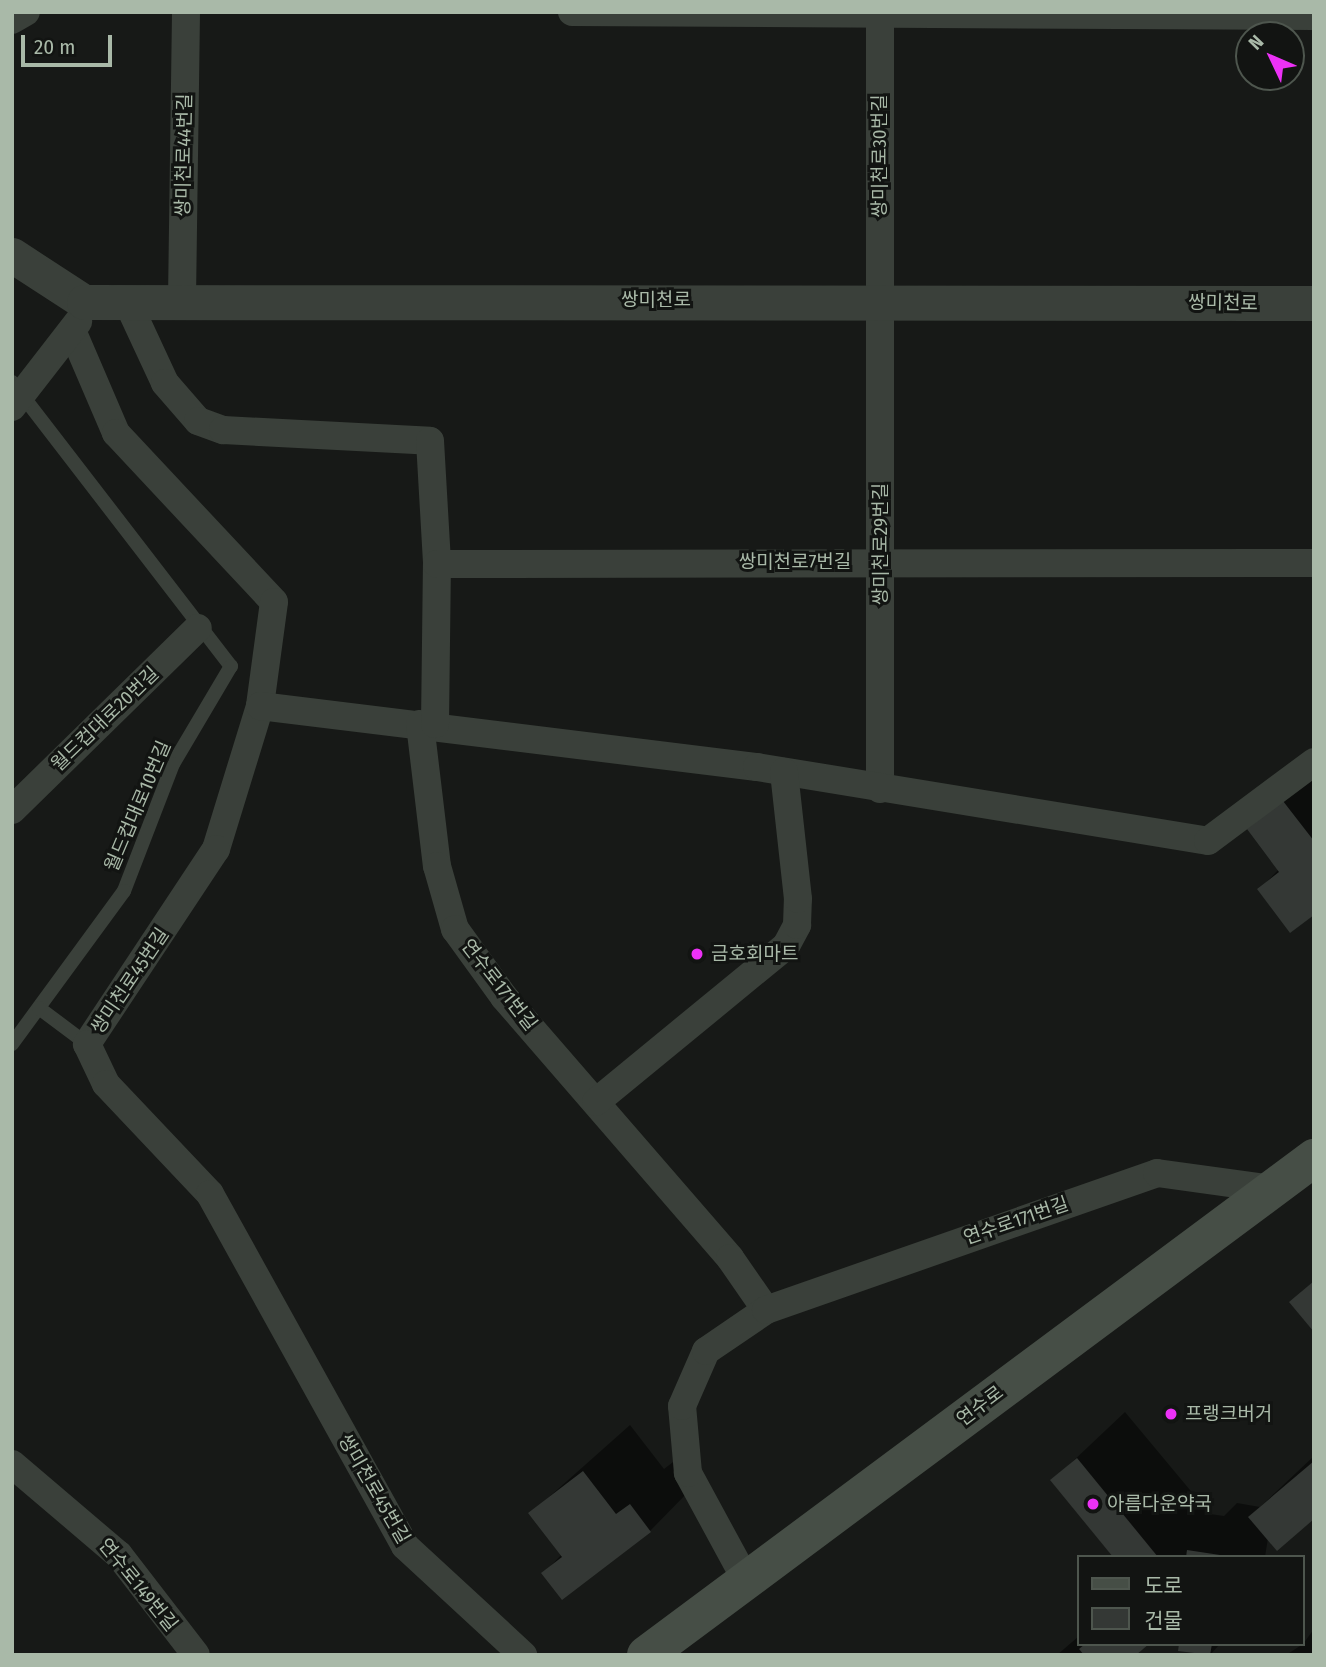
<!DOCTYPE html>
<html>
<head>
<meta charset="utf-8">
<style>
	body { margin:0 }
	#map { position:relative; width:1326px; height:1667px; overflow:hidden; background:#171917; font-family:"Fira Sans Condensed","Noto Sans KR",sans-serif }
	div>[style] { position:absolute }
	.shadow>* { inset:0; background:#0007 }
	.building>* { inset:0; background:#343835 }
	.service>* { height:14px; margin:-7px; padding:0 7px; transform-origin:7px; border-radius:7px; background:#3a403a }
	.minor>* { height:28px; margin:-14px; padding:0 14px; transform-origin:14px; border-radius:14px; background:#3a403a }
	.tertiary>* { height:35px; margin:-17.5px; padding:0 17.5px; transform-origin:17.5px; border-radius:17.5px; background:#3a403a }
	.secondary>* { height:38px; margin:-19px; padding:0 19px; transform-origin:19px; border-radius:19px; background:#464e46 }
	.dots>* { width:19px; height:19px; translate:-50% -50%; box-sizing:border-box; border:4px solid #121412; border-radius:50% }
	span { translate:-50% -50%; white-space:nowrap; text-align:center; line-height:1.15; -webkit-text-stroke:6px #121412; paint-order:stroke }
	.street-label { font-size:19px; color:#a9b9a8 }
	.poi-label { font-size:19px; color:#a9b9a8 }
	.left { translate:0 -50%; text-align:left }
	.frame { position:absolute; inset:0; border:14px solid #a9b9a8; pointer-events:none }
	.legend { position:absolute; left:1077px; top:1555px; width:228px; height:91px; box-sizing:border-box; background:#121412; border:2px solid #4e564e; margin:0; padding:9px 12px; list-style:none; font-size:21px; color:#a9b9a8 }
	.legend li { display:flex; align-items:center; gap:14px; height:35px }
	.legend b { width:35px; border:2px solid #4e564e }
	.north { position:absolute; left:1235px; top:21px; width:70px; height:70px; box-sizing:border-box; background:#121412; border:2px solid #4e564e; border-radius:50%; rotate:314deg; font-size:19px; font-weight:700; line-height:28px; text-align:center; color:#a9b9a8 }
	.north::after { content:''; display:block; margin:auto; width:24px; height:32px; background:#ec31f6; clip-path:polygon(50% 0,100% 100%,50% 72%,0 100%) }
	.scale { position:absolute; left:21px; top:35px; width:91px; height:32px; box-sizing:border-box; border:4px solid #a9b9a8; border-top:0; padding-left:9px; font-size:21px; line-height:24px; white-space:nowrap; color:#a9b9a8; -webkit-text-stroke:5px #121412; paint-order:stroke }
</style>
</head>
<body>
<div id="map">
	<div class="shadow">
		<i style="clip-path:polygon(1314px 769px,1314px 913px,1260px 889px,1279px 869px,1249px 829px)"></i>
		<i style="clip-path:polygon(1125px 1412px,1210px 1514px,1224px 1516px,1237px 1503px,1260px 1507px,1314px 1456px,1314px 1517px,1268px 1538px,1265px 1557px,1116px 1557px,1053px 1480px)"></i>
		<i style="clip-path:polygon(630px 1425px,664px 1469px,677px 1459px,696px 1484px,650px 1531px,544px 1573px,562px 1554px,531px 1513px)"></i>
		<i style="clip-path:polygon(1314px 1629px,1314px 1655px,1286px 1655px,1303px 1644px)"></i>
		<i style="clip-path:polygon(1079px 1636px,1079px 1644px,1146px 1644px,1133px 1655px,1057px 1655px)"></i>
		<i style="clip-path:polygon(1181px 1644px,1220px 1644px,1210px 1655px)"></i>
	</div>
	<div class="building">
		<i style="clip-path:polygon(1283px 801px,1314px 841px,1314px 915px,1290px 933px,1257px 889px,1279px 872px,1247px 829px)"></i>
		<i style="clip-path:polygon(1314px 1281px,1314px 1332px,1289px 1302px)"></i>
		<i style="clip-path:polygon(1077px 1458px,1158px 1557px,1113px 1557px,1050px 1480px)"></i>
		<i style="clip-path:polygon(1314px 1461px,1314px 1519px,1277px 1551px,1248px 1517px)"></i>
		<i style="clip-path:polygon(583px 1471px,616px 1514px,630px 1504px,651px 1532px,562px 1600px,541px 1573px,562px 1557px,528px 1513px)"></i>
		<i style="clip-path:polygon(1187px 1550px,1220px 1555px,1220px 1557px,1186px 1557px)"></i>
		<i style="clip-path:polygon(1085px 1644px,1149px 1644px,1136px 1655px,1084px 1655px,1079px 1649px)"></i>
		<i style="clip-path:polygon(1179px 1644px,1212px 1644px,1210px 1655px,1178px 1651px)"></i>
	</div>
	<div class="service">
		<i style="left:12px;top:382px;width:359px;rotate:52.4deg"></i>
		<i style="left:231px;top:666px;width:114px;rotate:120.6deg"></i>
		<i style="left:173px;top:764px;width:136px;rotate:111.1deg"></i>
		<i style="left:124px;top:891px;width:190px;rotate:126.2deg"></i>
		<i style="left:39px;top:1008px;width:60px;rotate:36.9deg"></i>
	</div>
	<div class="minor">
		<i style="left:572px;top:12px;width:742px;rotate:0.31deg"></i>
		<i style="left:880px;top:12px;width:777px;rotate:90deg"></i>
		<i style="left:12px;top:20px;width:16px;rotate:-30deg"></i>
		<i style="left:182px;top:299px;width:287px;rotate:-89.2deg"></i>
		<i style="left:127px;top:301px;width:90px;rotate:65.1deg"></i>
		<i style="left:165px;top:383px;width:50px;rotate:49deg"></i>
		<i style="left:198px;top:421px;width:27px;rotate:20deg"></i>
		<i style="left:223px;top:430px;width:207px;rotate:3deg"></i>
		<i style="left:430px;top:441px;width:123px;rotate:86.7deg"></i>
		<i style="left:74px;top:335px;width:107px;rotate:66.8deg"></i>
		<i style="left:116px;top:433px;width:231px;rotate:46.9deg"></i>
		<i style="left:274px;top:602px;width:105px;rotate:97.7deg"></i>
		<i style="left:260px;top:706px;width:150px;rotate:107.1deg"></i>
		<i style="left:216px;top:849px;width:234px;rotate:123.5deg"></i>
		<i style="left:87px;top:1044px;width:44px;rotate:64.6deg"></i>
		<i style="left:106px;top:1084px;width:151px;rotate:46.6deg"></i>
		<i style="left:210px;top:1194px;width:402px;rotate:61deg"></i>
		<i style="left:405px;top:1546px;width:161px;rotate:42.7deg"></i>
		<i style="left:12px;top:407px;width:108px;rotate:-52.2deg"></i>
		<i style="left:260px;top:706px;width:501px;rotate:7deg"></i>
		<i style="left:757px;top:767px;width:457px;rotate:9.3deg"></i>
		<i style="left:1208px;top:841px;width:132px;rotate:-36.7deg"></i>
		<i style="left:420px;top:724px;width:143px;rotate:83.2deg"></i>
		<i style="left:437px;top:866px;width:66px;rotate:74.1deg"></i>
		<i style="left:455px;top:929px;width:84px;rotate:54.2deg"></i>
		<i style="left:504px;top:997px;width:345px;rotate:49.1deg"></i>
		<i style="left:730px;top:1258px;width:63px;rotate:55.3deg"></i>
		<i style="left:435px;top:724px;width:160px;rotate:-89.3deg"></i>
		<i style="left:437px;top:564px;width:877px;rotate:-0.07deg"></i>
		<i style="left:12px;top:810px;width:260px;rotate:-44.4deg"></i>
		<i style="left:596px;top:1102px;width:246px;rotate:-39.4deg"></i>
		<i style="left:786px;top:946px;width:24px;rotate:-62deg"></i>
		<i style="left:797px;top:925px;width:26px;rotate:-88deg"></i>
		<i style="left:798px;top:899px;width:128px;rotate:-96.3deg"></i>
		<i style="left:12px;top:1464px;width:140px;rotate:40.4deg"></i>
		<i style="left:119px;top:1555px;width:126px;rotate:52.4deg"></i>
		<i style="left:746px;top:1580px;width:122px;rotate:-118.5deg"></i>
		<i style="left:688px;top:1473px;width:67px;rotate:-95.1deg"></i>
		<i style="left:682px;top:1406px;width:60px;rotate:-66.4deg"></i>
		<i style="left:706px;top:1351px;width:73px;rotate:-34.3deg"></i>
		<i style="left:766px;top:1310px;width:414px;rotate:-19.3deg"></i>
		<i style="left:1157px;top:1173px;width:116px;rotate:7.9deg"></i>
	</div>
	<div class="tertiary">
		<i style="left:12px;top:255px;width:86px;rotate:33.1deg"></i>
		<i style="left:84px;top:302px;width:1230px;rotate:0.05deg"></i>
	</div>
	<div class="secondary">
		<i style="left:646px;top:1655px;width:833px;rotate:-36.65deg"></i>
	</div>
	<div class="dots">
		<i style="left:697px;top:954px;background:#ec31f6"></i>
		<i style="left:1171px;top:1414px;background:#ec31f6"></i>
		<i style="left:1093px;top:1504px;background:#ec31f6"></i>
	</div>
	<div class="street-label">
		<span style="left:184px;top:155px;rotate:-89deg">쌍미천로44번길</span>
		<span style="left:880px;top:156px;rotate:-90deg">쌍미천로30번길</span>
		<span style="left:656px;top:300px">쌍미천로</span>
		<span style="left:1223px;top:303px;rotate:1deg">쌍미천로</span>
		<span style="left:881px;top:544px;rotate:-90deg">쌍미천로29번길</span>
		<span style="left:795px;top:562px">쌍미천로7번길</span>
		<span style="left:105px;top:719px;rotate:-44deg">월드컵대로20번길</span>
		<span style="left:138px;top:806px;rotate:-67deg">월드컵대로10번길</span>
		<span style="left:130px;top:981px;rotate:-56deg">쌍미천로45번길</span>
		<span style="left:499px;top:985px;rotate:52deg">연수로171번길</span>
		<span style="left:1016px;top:1221px;rotate:-19deg">연수로171번길</span>
		<span style="left:980px;top:1406px;rotate:-37deg">연수로</span>
		<span style="left:374px;top:1489px;rotate:60deg">쌍미천로45번길</span>
		<span style="left:138px;top:1585px;rotate:51deg">연수로149번길</span>
	</div>
	<div class="poi-label">
		<span class="left" style="left:711px;top:954px">금호회마트</span>
		<span class="left" style="left:1185px;top:1414px">프랭크버거</span>
		<span class="left" style="left:1107px;top:1504px">아름다운약국</span>
	</div>
	<div class="frame"></div>
	<ul class="legend">
	<li><b style="height:9px;background:#464e46"></b>도로</li>
	<li><b style="height:19px;background:#343835"></b>건물</li>
	</ul>
	<div class="north">N</div>
	<div class="scale">20 m</div>
</div>
</body>
</html>
